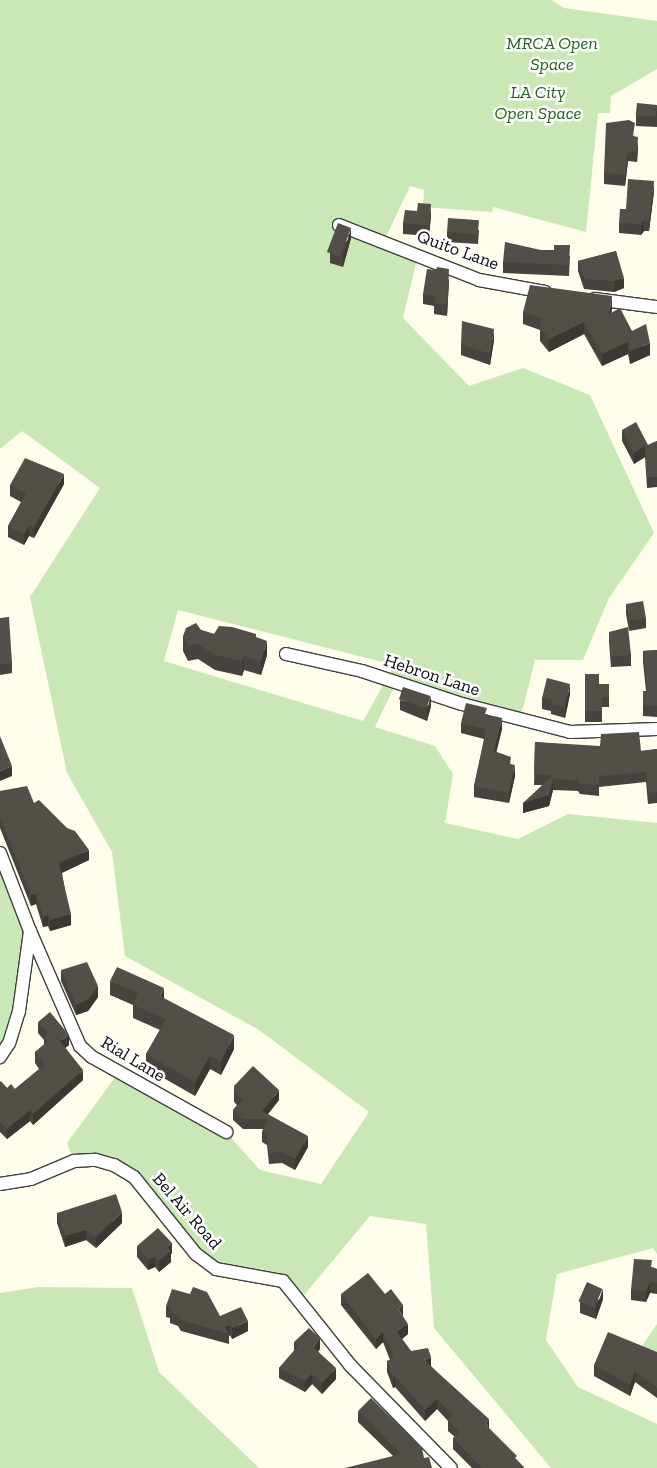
<!DOCTYPE html>
<html>
<head>
<meta charset="utf-8">
<style>
	body { margin:0 }
	#map { position:relative; width:657px; height:1468px; overflow:hidden; background:#fffdeb; font-family:"Zilla Slab",serif }
	div>[style] { position:absolute }
	.green>* { inset:0; background:#cae8b6 }
	.roads { filter:drop-shadow(1px 0 #3f3f3f) drop-shadow(-1px 0 #3f3f3f) drop-shadow(0 1px #3f3f3f) drop-shadow(0 -1px #3f3f3f) }
	.minor>* { height:12px; margin:-6px; padding:0 6px; transform-origin:6px; border-radius:6px; background:#fff }
	.wall>* { inset:0; background:#48433e }
	.shaded-wall>* { inset:0; background:#3b3732 }
	.building>* { inset:0; background:#544e48; transform-origin:0 0 }
	span { translate:-50% -50%; white-space:nowrap; text-align:center; line-height:1.15; -webkit-text-stroke:5px #fff; paint-order:stroke }
	.park-label { font-size:18px; color:#25611e; font-style:italic }
	.street-label { font-size:18px; color:#0c0c0c }
</style>
</head>
<body>
<div id="map">
	<div class="green">
		<i style="clip-path:polygon(evenodd,0 0,552px 0,564px 8px,657px 21px,657px 69px,611px 96px,610px 113px,598px 113px,586px 232px,493px 207px,492px 212px,423px 207px,424px 190px,410px 186px,384px 241px,418px 255px,403px 318px,469px 386px,523px 368px,590px 395px,654px 533px,609px 598px,583px 660px,535px 660px,520px 720px,397px 681px,375px 727px,435px 746px,453px 774px,445px 823px,518px 839px,568px 814px,657px 823px,657px 1254px,653px 1248px,557px 1274px,546px 1340px,578px 1387px,657px 1424px,657px 1468px,551px 1468px,434px 1328px,426px 1224px,370px 1216px,299px 1301px,283px 1281px,216px 1269px,114px 1165px,74px 1161px,67px 1143px,119px 1072px,226px 1132px,260px 1170px,321px 1184px,369px 1112px,259px 1030px,125px 956px,112px 852px,67px 773px,30px 597px,100px 488px,22px 431px,0 449px,0 0,178px 610px,394px 665px,394px 666px,363px 721px,164px 661px,178px 610px)"></i>
		<i style="clip-path:polygon(0 853px,30px 931px,19px 1011px,0 1057px)"></i>
		<i style="clip-path:polygon(39px 1287px,132px 1288px,159px 1372px,259px 1468px,0 1468px,0 1293px)"></i>
		<i style="clip-path:polygon(657px 1324px,657px 1352px,642px 1346px)"></i>
	</div>
	<div class="roads">
		<div class="minor">
			<i style="left:339px;top:225px;width:150px;rotate:21.4deg"></i>
			<i style="left:479px;top:280px;width:67px;rotate:10.3deg"></i>
			<i style="left:595px;top:299px;width:63px;rotate:7.4deg"></i>
			<i style="left:286px;top:654px;width:78px;rotate:12.6deg"></i>
			<i style="left:362px;top:671px;width:105px;rotate:18.3deg"></i>
			<i style="left:462px;top:704px;width:112px;rotate:14.5deg"></i>
			<i style="left:570px;top:732px;width:87px;rotate:-2deg"></i>
			<i style="left:0;top:853px;width:84px;rotate:69deg"></i>
			<i style="left:30px;top:931px;width:81px;rotate:97.8deg"></i>
			<i style="left:19px;top:1011px;width:34px;rotate:107deg"></i>
			<i style="left:9px;top:1043px;width:17px;rotate:123deg"></i>
			<i style="left:30px;top:931px;width:125px;rotate:66.5deg"></i>
			<i style="left:80px;top:1046px;width:16px;rotate:43deg"></i>
			<i style="left:92px;top:1057px;width:154px;rotate:29.2deg"></i>
			<i style="left:0;top:1184px;width:31px;rotate:-9deg"></i>
			<i style="left:31px;top:1179px;width:47px;rotate:-22.7deg"></i>
			<i style="left:74px;top:1161px;width:22px;rotate:-3deg"></i>
			<i style="left:96px;top:1160px;width:19px;rotate:16deg"></i>
			<i style="left:114px;top:1165px;width:23px;rotate:31deg"></i>
			<i style="left:134px;top:1177px;width:99px;rotate:51.2deg"></i>
			<i style="left:196px;top:1254px;width:25px;rotate:37deg"></i>
			<i style="left:216px;top:1269px;width:68px;rotate:10.2deg"></i>
			<i style="left:283px;top:1281px;width:107px;rotate:51.4deg"></i>
			<i style="left:350px;top:1365px;width:144px;rotate:45.6deg"></i>
		</div>
	</div>
	<div class="wall">
		<i style="clip-path:polygon(657px 105px,657px 127px,636px 126px,636px 115px)"></i>
		<i style="clip-path:polygon(635px 134px,634px 136px,638px 147px,637px 162px,628px 161px,625px 186px,604px 184px,604px 173px)"></i>
		<i style="clip-path:polygon(654px 191px,649px 231px,644px 231px,641px 235px,619px 233px,619px 223px,626px 209px)"></i>
		<i style="clip-path:polygon(431px 215px,429px 236px,403px 234px,403px 223px)"></i>
		<i style="clip-path:polygon(479px 230px,478px 244px,447px 242px,447px 232px)"></i>
		<i style="clip-path:polygon(351px 238px,343px 267px,330px 263px,330px 253px)"></i>
		<i style="clip-path:polygon(616px 251px,624px 288px,614px 292px,584px 289px,578px 271px,578px 261px)"></i>
		<i style="clip-path:polygon(570px 256px,569px 276px,503px 273px,503px 262px)"></i>
		<i style="clip-path:polygon(449px 280px,447px 316px,434px 314px,434px 306px,423px 304px,423px 294px)"></i>
		<i style="clip-path:polygon(612px 309px,611px 313px,632px 331px,650px 355px,630px 364px,628px 354px,602px 366px,584px 334px,549px 352px,540px 341px,540px 330px,523px 324px,523px 312px)"></i>
		<i style="clip-path:polygon(494px 340px,490px 365px,461px 355px,461px 344px)"></i>
		<i style="clip-path:polygon(622px 430px,648px 445px,657px 441px,657px 487px,647px 488px,645px 457px,634px 464px,622px 441px)"></i>
		<i style="clip-path:polygon(64px 484px,34px 538px,29px 536px,24px 545px,8px 537px,8px 526px,21px 502px,10px 496px,10px 485px)"></i>
		<i style="clip-path:polygon(626px 604px,646px 618px,646px 628px,629px 631px,626px 614px)"></i>
		<i style="clip-path:polygon(0 618px,12px 663px,12px 673px,0 675px)"></i>
		<i style="clip-path:polygon(201px 630px,214px 634px,256px 638px,267px 655px,261px 675px,244px 670px,242px 676px,215px 670px,198px 659px,188px 661px,183px 651px,183px 636px)"></i>
		<i style="clip-path:polygon(609px 632px,631px 655px,631px 666px,611px 667px,609px 642px)"></i>
		<i style="clip-path:polygon(657px 650px,657px 717px,643px 716px,643px 691px,646px 691px,643px 662px,643px 651px)"></i>
		<i style="clip-path:polygon(585px 674px,599px 684px,609px 684px,609px 707px,602px 707px,602px 722px,585px 722px)"></i>
		<i style="clip-path:polygon(570px 694px,565px 718px,551px 714px,551px 711px,542px 709px,542px 698px)"></i>
		<i style="clip-path:polygon(400px 700px,431px 706px,427px 721px,400px 710px)"></i>
		<i style="clip-path:polygon(487px 714px,502px 729px,496px 752px,511px 764px,515px 776px,509px 803px,474px 797px,474px 786px,484px 739px,461px 733px,461px 723px)"></i>
		<i style="clip-path:polygon(535px 742px,641px 751px,657px 749px,657px 803px,648px 804px,646px 782px,599px 787px,599px 796px,580px 794px,578px 791px,553px 790px,549px 806px,523px 813px,542px 785px,534px 785px)"></i>
		<i style="clip-path:polygon(0 791px,34px 803px,89px 860px,62px 873px,71px 925px,50px 931px,48px 926px,43px 927px,36px 904px,31px 906px,0 828px)"></i>
		<i style="clip-path:polygon(61px 970px,98px 997px,88px 1011px,76px 1015px,61px 981px)"></i>
		<i style="clip-path:polygon(110px 981px,164px 999px,234px 1049px,221px 1075px,210px 1069px,195px 1096px,146px 1068px,146px 1054px,160px 1030px,133px 1018px,133px 1005px,110px 995px)"></i>
		<i style="clip-path:polygon(38px 1022px,69px 1045px,65px 1048px,83px 1080px,33px 1125px,30px 1121px,7px 1139px,0 1132px,0 1082px,7px 1088px,15px 1089px,39px 1069px,35px 1063px,35px 1052px,44px 1045px,44px 1040px,38px 1033px)"></i>
		<i style="clip-path:polygon(234px 1086px,279px 1100px,268px 1114px,308px 1147px,295px 1170px,282px 1163px,269px 1164px,267px 1145px,262px 1142px,262px 1132px,263px 1129px,243px 1129px,233px 1120px,233px 1110px,237px 1105px,234px 1102px)"></i>
		<i style="clip-path:polygon(57px 1213px,122px 1223px,96px 1248px,86px 1240px,65px 1247px,57px 1223px)"></i>
		<i style="clip-path:polygon(137px 1246px,172px 1253px,171px 1254px,171px 1262px,159px 1272px,155px 1267px,148px 1270px,137px 1257px)"></i>
		<i style="clip-path:polygon(652px 1267px,657px 1269px,657px 1294px,650px 1293px,646px 1302px,631px 1300px,631px 1290px)"></i>
		<i style="clip-path:polygon(341px 1294px,385px 1294px,403px 1316px,408px 1334px,402px 1339px,411px 1351px,431px 1366px,489px 1429px,524px 1468px,472px 1468px,453px 1449px,453px 1438px,455px 1437px,448px 1431px,448px 1421px,437px 1409px,425px 1421px,395px 1387px,393px 1388px,387px 1372px,387px 1361px,390px 1360px,383px 1342px,376px 1349px,341px 1305px)"></i>
		<i style="clip-path:polygon(603px 1299px,596px 1319px,580px 1313px,580px 1302px)"></i>
		<i style="clip-path:polygon(166px 1306px,220px 1316px,248px 1331px,232px 1339px,230px 1335px,229px 1336px,229px 1344px,181px 1331px,178px 1326px,170px 1323px,170px 1318px,166px 1317px)"></i>
		<i style="clip-path:polygon(294px 1342px,320px 1349px,318px 1351px,336px 1379px,322px 1394px,312px 1384px,305px 1392px,279px 1378px,279px 1368px,294px 1351px)"></i>
		<i style="clip-path:polygon(657px 1352px,657px 1398px,635px 1382px,630px 1396px,594px 1376px,594px 1365px)"></i>
		<i style="clip-path:polygon(358px 1411px,424px 1458px,393px 1456px,358px 1422px)"></i>
	</div>
	<div class="shaded-wall">
		<i style="clip-path:polygon(638px 137px,638px 147px,637px 162px,637px 152px)"></i>
		<i style="clip-path:polygon(628px 151px,628px 161px,625px 186px,625px 175px)"></i>
		<i style="clip-path:polygon(654px 181px,654px 191px,649px 231px,649px 221px)"></i>
		<i style="clip-path:polygon(431px 204px,431px 215px,429px 236px,429px 226px)"></i>
		<i style="clip-path:polygon(644px 220px,644px 231px,641px 235px,641px 224px)"></i>
		<i style="clip-path:polygon(351px 228px,351px 238px,343px 267px,343px 256px)"></i>
		<i style="clip-path:polygon(449px 269px,449px 280px,447px 316px,447px 305px)"></i>
		<i style="clip-path:polygon(624px 278px,624px 288px,614px 292px,614px 281px)"></i>
		<i style="clip-path:polygon(612px 296px,612px 309px,609px 327px,609px 314px)"></i>
		<i style="clip-path:polygon(584px 322px,584px 334px,549px 352px,549px 339px)"></i>
		<i style="clip-path:polygon(494px 329px,494px 340px,490px 365px,490px 354px)"></i>
		<i style="clip-path:polygon(628px 342px,628px 354px,602px 366px,602px 354px)"></i>
		<i style="clip-path:polygon(650px 343px,650px 355px,630px 364px,630px 351px)"></i>
		<i style="clip-path:polygon(645px 446px,645px 457px,634px 464px,634px 453px)"></i>
		<i style="clip-path:polygon(64px 474px,64px 484px,34px 538px,34px 527px)"></i>
		<i style="clip-path:polygon(29px 525px,29px 536px,24px 545px,24px 535px)"></i>
		<i style="clip-path:polygon(267px 641px,267px 655px,261px 675px,261px 661px)"></i>
		<i style="clip-path:polygon(244px 656px,244px 670px,242px 676px,242px 661px)"></i>
		<i style="clip-path:polygon(570px 684px,570px 694px,565px 718px,565px 707px)"></i>
		<i style="clip-path:polygon(431px 696px,431px 706px,427px 721px,427px 710px)"></i>
		<i style="clip-path:polygon(502px 718px,502px 729px,494px 762px,494px 751px)"></i>
		<i style="clip-path:polygon(515px 765px,515px 776px,509px 803px,509px 793px)"></i>
		<i style="clip-path:polygon(12px 766px,12px 776px,0 781px,0 771px)"></i>
		<i style="clip-path:polygon(553px 779px,553px 790px,549px 806px,523px 813px,523px 803px)"></i>
		<i style="clip-path:polygon(89px 850px,89px 860px,59px 874px,59px 863px)"></i>
		<i style="clip-path:polygon(36px 894px,36px 904px,31px 906px,31px 895px)"></i>
		<i style="clip-path:polygon(71px 914px,71px 925px,50px 931px,50px 920px)"></i>
		<i style="clip-path:polygon(48px 915px,48px 926px,43px 927px,43px 917px)"></i>
		<i style="clip-path:polygon(98px 986px,98px 997px,88px 1011px,76px 1015px,76px 1005px)"></i>
		<i style="clip-path:polygon(164px 988px,164px 1001px,160px 996px)"></i>
		<i style="clip-path:polygon(69px 1035px,69px 1045px,60px 1052px,60px 1041px)"></i>
		<i style="clip-path:polygon(234px 1035px,234px 1049px,221px 1075px,221px 1061px)"></i>
		<i style="clip-path:polygon(210px 1056px,210px 1069px,195px 1096px,195px 1082px)"></i>
		<i style="clip-path:polygon(83px 1070px,83px 1080px,33px 1125px,33px 1114px)"></i>
		<i style="clip-path:polygon(279px 1090px,279px 1100px,264px 1119px,262px 1111px)"></i>
		<i style="clip-path:polygon(30px 1110px,30px 1121px,7px 1139px,7px 1129px)"></i>
		<i style="clip-path:polygon(308px 1136px,308px 1147px,295px 1170px,295px 1159px)"></i>
		<i style="clip-path:polygon(122px 1212px,122px 1223px,96px 1248px,96px 1237px)"></i>
		<i style="clip-path:polygon(86px 1230px,86px 1240px,65px 1247px,65px 1236px)"></i>
		<i style="clip-path:polygon(172px 1243px,172px 1253px,171px 1254px,171px 1262px,159px 1272px,159px 1261px,167px 1247px)"></i>
		<i style="clip-path:polygon(155px 1257px,155px 1267px,148px 1270px,148px 1260px)"></i>
		<i style="clip-path:polygon(650px 1282px,650px 1293px,646px 1302px,646px 1291px)"></i>
		<i style="clip-path:polygon(603px 1289px,603px 1299px,596px 1319px,596px 1308px)"></i>
		<i style="clip-path:polygon(403px 1305px,403px 1316px,398px 1309px)"></i>
		<i style="clip-path:polygon(248px 1321px,248px 1331px,232px 1339px,232px 1328px)"></i>
		<i style="clip-path:polygon(408px 1324px,408px 1334px,397px 1343px,397px 1332px)"></i>
		<i style="clip-path:polygon(230px 1325px,230px 1335px,229px 1336px,229px 1334px,225px 1327px)"></i>
		<i style="clip-path:polygon(383px 1332px,383px 1342px,376px 1349px,376px 1339px)"></i>
		<i style="clip-path:polygon(320px 1338px,320px 1349px,313px 1358px,313px 1347px)"></i>
		<i style="clip-path:polygon(431px 1357px,431px 1367px,424px 1360px)"></i>
		<i style="clip-path:polygon(336px 1368px,336px 1379px,322px 1394px,322px 1383px)"></i>
		<i style="clip-path:polygon(635px 1371px,635px 1382px,630px 1396px,630px 1385px)"></i>
		<i style="clip-path:polygon(312px 1374px,312px 1384px,305px 1392px,305px 1381px)"></i>
		<i style="clip-path:polygon(395px 1376px,395px 1387px,393px 1388px,393px 1377px)"></i>
		<i style="clip-path:polygon(437px 1399px,437px 1409px,425px 1421px,425px 1410px)"></i>
		<i style="clip-path:polygon(489px 1419px,489px 1430px,486px 1423px)"></i>
	</div>
	<div class="building">
		<i style="left:637px;top:103px;width:20px;height:12px;rotate:6deg"></i>
		<i style="clip-path:polygon(629px 120px,635px 123px,633px 136px,638px 137px,637px 152px,628px 151px,625px 175px,604px 173px,606px 123px)"></i>
		<i style="clip-path:polygon(628px 179px,654px 181px,649px 221px,644px 220px,641px 224px,619px 223px,620px 209px,626px 209px)"></i>
		<i style="clip-path:polygon(418px 203px,431px 204px,429px 226px,403px 223px,405px 210px,417px 211px)"></i>
		<i style="left:448px;top:218px;width:31px;height:14px;rotate:4deg"></i>
		<i style="left:338px;top:223px;width:14px;height:31px;rotate:21deg"></i>
		<i style="clip-path:polygon(505px 242px,541px 250px,554px 250px,554px 245px,570px 245px,569px 265px,503px 262px)"></i>
		<i style="clip-path:polygon(616px 251px,624px 278px,614px 281px,584px 279px,578px 261px)"></i>
		<i style="clip-path:polygon(437px 267px,449px 269px,447px 305px,434px 303px,436px 296px,423px 294px,427px 269px,436px 270px)"></i>
		<i style="clip-path:polygon(530px 285px,612px 296px,609px 314px,620px 308px,632px 331px,646px 324px,650px 343px,630px 351px,628px 342px,602px 354px,584px 322px,549px 339px,540px 328px,541px 318px,523px 312px)"></i>
		<i style="clip-path:polygon(462px 321px,494px 329px,490px 354px,461px 344px)"></i>
		<i style="clip-path:polygon(636px 422px,648px 445px,657px 441px,657px 477px,647px 477px,645px 446px,634px 453px,622px 430px)"></i>
		<i style="clip-path:polygon(25px 458px,64px 474px,34px 527px,29px 525px,24px 535px,8px 526px,26px 494px,10px 485px)"></i>
		<i style="left:643px;top:601px;width:17px;height:17px;rotate:80deg"></i>
		<i style="clip-path:polygon(9px 617px,12px 663px,0 664px,0 618px)"></i>
		<i style="clip-path:polygon(196px 623px,201px 630px,214px 634px,219px 626px,232px 627px,256px 634px,256px 637px,267px 641px,261px 661px,244px 656px,242px 661px,215px 655px,198px 644px,188px 646px,183px 636px,186px 628px)"></i>
		<i style="clip-path:polygon(628px 627px,631px 655px,611px 657px,609px 632px)"></i>
		<i style="clip-path:polygon(657px 650px,657px 706px,643px 705px,643px 691px,647px 691px,643px 651px)"></i>
		<i style="clip-path:polygon(585px 674px,599px 674px,599px 684px,609px 684px,609px 697px,602px 697px,602px 711px,585px 711px)"></i>
		<i style="clip-path:polygon(547px 678px,570px 684px,565px 707px,551px 704px,552px 700px,542px 698px)"></i>
		<i style="left:403px;top:687px;width:29px;height:13px;rotate:18deg"></i>
		<i style="clip-path:polygon(466px 703px,487px 708px,485px 714px,502px 718px,494px 751px,511px 757px,510px 764px,515px 765px,509px 793px,474px 786px,486px 732px,485px 729px,461px 723px)"></i>
		<i style="clip-path:polygon(639px 732px,641px 751px,657px 749px,657px 792px,648px 793px,646px 772px,599px 776px,599px 785px,580px 784px,578px 780px,553px 779px,549px 795px,523px 803px,553px 775px,534px 774px,535px 742px,600px 746px,601px 734px)"></i>
		<i style="clip-path:polygon(0 736px,12px 766px,0 771px)"></i>
		<i style="clip-path:polygon(27px 786px,34px 803px,39px 800px,67px 828px,75px 831px,89px 850px,59px 863px,71px 914px,50px 920px,48px 915px,43px 917px,36px 894px,31px 895px,0 817px,0 791px)"></i>
		<i style="clip-path:polygon(87px 962px,98px 986px,88px 1000px,76px 1005px,61px 970px)"></i>
		<i style="clip-path:polygon(117px 967px,164px 988px,160px 996px,234px 1035px,221px 1061px,210px 1056px,195px 1082px,146px 1054px,166px 1019px,133px 1005px,138px 993px,110px 981px)"></i>
		<i style="clip-path:polygon(50px 1012px,69px 1035px,60px 1041px,83px 1070px,33px 1114px,30px 1110px,7px 1129px,0 1122px,0 1082px,1px 1081px,7px 1088px,11px 1084px,15px 1089px,45px 1065px,35px 1052px,48px 1041px,44px 1037px,48px 1034px,38px 1022px)"></i>
		<i style="clip-path:polygon(253px 1066px,279px 1090px,262px 1111px,308px 1136px,295px 1159px,282px 1152px,269px 1153px,267px 1134px,262px 1132px,269px 1119px,243px 1119px,233px 1110px,243px 1099px,234px 1091px,234px 1086px)"></i>
		<i style="clip-path:polygon(116px 1194px,122px 1212px,96px 1237px,86px 1230px,65px 1236px,57px 1213px)"></i>
		<i style="clip-path:polygon(158px 1228px,172px 1243px,167px 1247px,171px 1251px,159px 1261px,155px 1257px,148px 1260px,137px 1246px)"></i>
		<i style="clip-path:polygon(634px 1259px,652px 1260px,651px 1267px,657px 1269px,657px 1283px,650px 1282px,646px 1291px,631px 1290px)"></i>
		<i style="clip-path:polygon(368px 1273px,385px 1294px,391px 1289px,403px 1305px,398px 1309px,408px 1324px,397px 1332px,411px 1351px,428px 1348px,431px 1357px,424px 1360px,489px 1419px,486px 1423px,487px 1426px,517px 1456px,515px 1458px,524px 1467px,523px 1468px,482px 1468px,453px 1438px,460px 1432px,448px 1420px,453px 1415px,437px 1399px,425px 1410px,395px 1376px,393px 1377px,387px 1361px,394px 1358px,383px 1332px,376px 1339px,341px 1294px)"></i>
		<i style="left:587px;top:1282px;width:17px;height:21px;rotate:24deg"></i>
		<i style="clip-path:polygon(193px 1287px,207px 1292px,220px 1316px,241px 1307px,248px 1321px,232px 1328px,230px 1325px,225px 1327px,229px 1334px,181px 1320px,178px 1315px,170px 1312px,171px 1308px,166px 1306px,172px 1289px,190px 1294px)"></i>
		<i style="clip-path:polygon(309px 1328px,320px 1338px,313px 1347px,336px 1368px,322px 1383px,312px 1374px,305px 1381px,279px 1368px,298px 1346px,294px 1342px)"></i>
		<i style="clip-path:polygon(608px 1332px,657px 1352px,657px 1388px,635px 1371px,630px 1385px,594px 1365px)"></i>
		<i style="clip-path:polygon(371px 1398px,422px 1448px,424px 1458px,429px 1457px,432px 1468px,345px 1468px,401px 1454px,358px 1411px)"></i>
	</div>
	<div class="park-label">
		<span style="left:552px;top:54px">MRCA Open<br>Space</span>
		<span style="left:538px;top:103px">LA City<br>Open Space</span>
	</div>
	<div class="street-label">
		<span style="left:458px;top:250px;rotate:20deg">Quito Lane</span>
		<span style="left:432px;top:675px;rotate:18deg">Hebron Lane</span>
		<span style="left:133px;top:1059px;rotate:31deg">Rial Lane</span>
		<span style="left:187px;top:1211px;rotate:49deg">Bel Air Road</span>
	</div>
</div>
</body>
</html>
